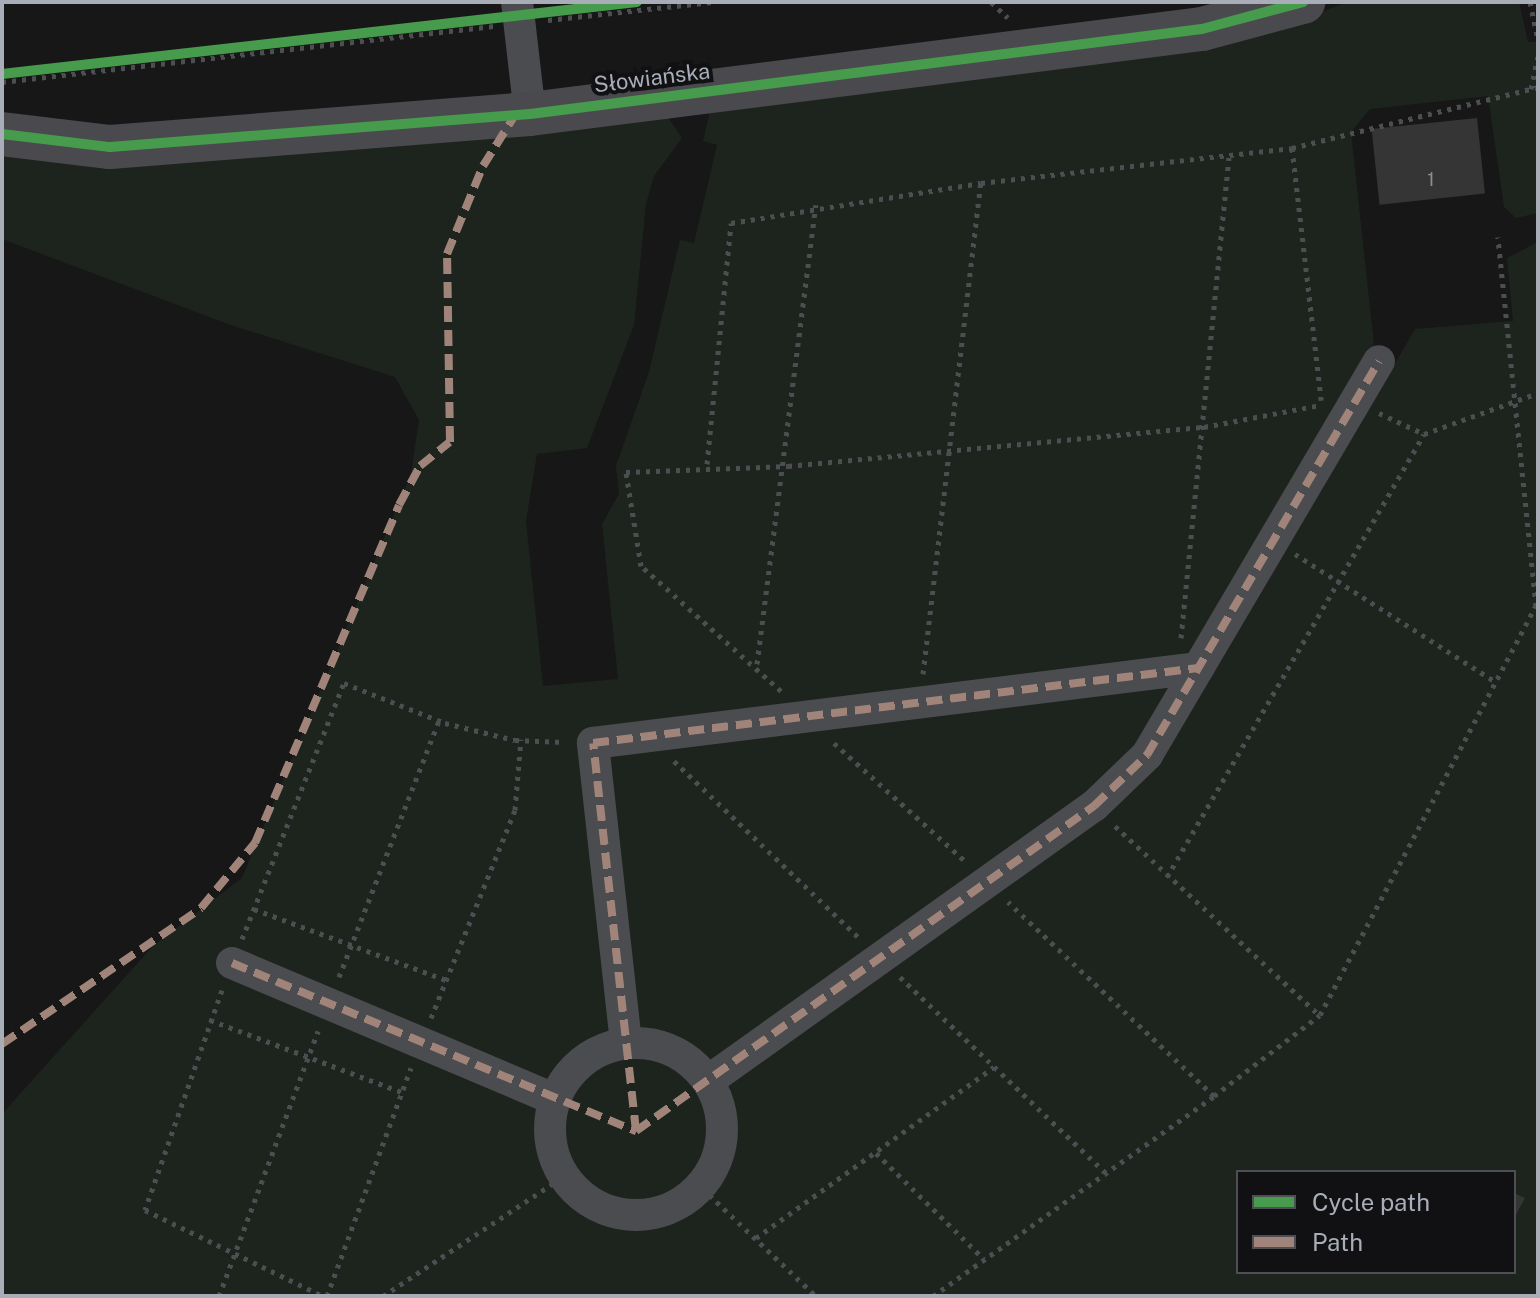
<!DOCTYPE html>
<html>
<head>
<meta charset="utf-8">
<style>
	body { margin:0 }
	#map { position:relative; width:1540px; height:1298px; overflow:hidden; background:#171717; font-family:"Public Sans",sans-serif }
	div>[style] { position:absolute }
	.green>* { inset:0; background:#1d241e }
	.round { border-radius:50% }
	.building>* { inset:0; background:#353536; transform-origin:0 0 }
	.path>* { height:5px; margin-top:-2.5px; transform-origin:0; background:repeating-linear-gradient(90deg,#4d4e52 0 4px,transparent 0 10px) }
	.street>* { height:32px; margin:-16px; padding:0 16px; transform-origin:16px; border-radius:16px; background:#4b4c50 }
	.street>.ring { margin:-16px; padding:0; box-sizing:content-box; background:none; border:32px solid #4b4c50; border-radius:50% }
	.secondary>* { height:44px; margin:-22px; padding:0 22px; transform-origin:22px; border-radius:22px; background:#4a4a4e }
	.quiet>* { height:8px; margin-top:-4px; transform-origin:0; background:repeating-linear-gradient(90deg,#a18479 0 16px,transparent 0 24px) }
	.cycleway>* { height:10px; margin:-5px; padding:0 5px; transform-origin:5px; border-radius:5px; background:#469c4c }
	span { translate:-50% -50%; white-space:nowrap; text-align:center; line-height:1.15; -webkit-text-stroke:8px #111113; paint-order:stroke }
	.number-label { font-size:18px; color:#8b8f98 }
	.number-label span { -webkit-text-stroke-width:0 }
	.street-label { font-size:22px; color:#a8adb8 }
	.frame { position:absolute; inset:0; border:4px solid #a8adb8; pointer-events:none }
	.legend { position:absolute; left:1236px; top:1170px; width:280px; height:104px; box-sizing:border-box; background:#111113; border:2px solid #4d4f55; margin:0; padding:10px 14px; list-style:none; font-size:24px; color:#a8adb8 }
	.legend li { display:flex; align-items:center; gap:16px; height:40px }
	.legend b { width:40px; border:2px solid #4d4f55 }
</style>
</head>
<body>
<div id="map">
	<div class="green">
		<i style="clip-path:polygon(evenodd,1347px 2px,1519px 2px,1528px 42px,1538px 42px,1538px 213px,1516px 218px,1504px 207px,1488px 96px,1370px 109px,1351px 132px,1374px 345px,1368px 354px,1392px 369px,1415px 329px,1513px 321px,1507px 258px,1538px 242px,1538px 1296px,2px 1296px,2px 1114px,153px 946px,242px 878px,411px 474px,419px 420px,395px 377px,231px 325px,2px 239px,2px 155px,661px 107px,682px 138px,654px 176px,646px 204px,634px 325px,587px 448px,537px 454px,526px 521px,543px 686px,618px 679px,602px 524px,619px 494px,616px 466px,649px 372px,680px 240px,694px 243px,717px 145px,703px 141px,711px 107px,1269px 33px,1347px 2px,626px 1031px,688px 1044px,724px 1081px,736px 1113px,726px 1177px,684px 1219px,654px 1229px,592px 1220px,566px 1201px,538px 1145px,549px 1082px,569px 1057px,626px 1031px,1347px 2px,1238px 1172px,1514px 1172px,1514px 1272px,1238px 1272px,1238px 1172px)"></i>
		<i class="round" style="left:560px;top:1054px;width:154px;height:154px"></i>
	</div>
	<div class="building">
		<i style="left:1477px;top:118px;width:76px;height:106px;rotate:84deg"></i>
		<i style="clip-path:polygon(1514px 1193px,1525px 1198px,1514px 1218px)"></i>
	</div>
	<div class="path">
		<i style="left:991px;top:2px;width:23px;rotate:43deg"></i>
		<i style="left:1530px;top:2px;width:39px;rotate:78deg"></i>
		<i style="left:548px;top:20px;width:165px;rotate:-6.3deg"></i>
		<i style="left:2px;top:82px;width:495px;rotate:-6.5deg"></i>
		<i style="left:1531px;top:89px;width:33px;rotate:-78deg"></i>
		<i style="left:1292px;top:148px;width:253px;rotate:-13.9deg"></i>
		<i style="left:1379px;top:413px;width:50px;rotate:25deg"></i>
		<i style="left:1424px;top:434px;width:121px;rotate:-19.8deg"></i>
		<i style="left:707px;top:464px;width:242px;rotate:-84.3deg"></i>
		<i style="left:731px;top:223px;width:253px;rotate:-9.1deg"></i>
		<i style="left:981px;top:183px;width:313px;rotate:-6.4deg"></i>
		<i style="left:1292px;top:148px;width:254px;rotate:83.4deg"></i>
		<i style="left:1295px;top:554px;width:236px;rotate:32.5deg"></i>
		<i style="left:1181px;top:638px;width:483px;rotate:-84.3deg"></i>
		<i style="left:757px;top:664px;width:463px;rotate:-82.7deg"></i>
		<i style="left:923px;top:674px;width:494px;rotate:-83.3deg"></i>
		<i style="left:781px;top:691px;width:188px;rotate:-138.2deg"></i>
		<i style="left:641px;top:566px;width:95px;rotate:-99.1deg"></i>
		<i style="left:626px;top:472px;width:162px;rotate:-2.1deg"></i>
		<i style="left:788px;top:466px;width:418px;rotate:-5.4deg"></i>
		<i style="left:1204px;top:427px;width:118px;rotate:-10.7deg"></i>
		<i style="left:834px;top:743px;width:178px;rotate:42deg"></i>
		<i style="left:674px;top:761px;width:259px;rotate:43.7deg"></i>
		<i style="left:1115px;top:826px;width:278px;rotate:42.8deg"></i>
		<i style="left:1167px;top:877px;width:512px;rotate:-59.88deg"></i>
		<i style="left:254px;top:909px;width:205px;rotate:20.3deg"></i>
		<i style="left:242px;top:939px;width:276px;rotate:-68.3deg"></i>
		<i style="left:344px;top:683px;width:109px;rotate:21.6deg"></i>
		<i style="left:445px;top:723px;width:72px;rotate:13.7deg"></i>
		<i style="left:515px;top:740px;width:49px;rotate:2.3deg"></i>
		<i style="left:339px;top:977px;width:275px;rotate:-68.7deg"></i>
		<i style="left:900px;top:977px;width:283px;rotate:43.6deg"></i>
		<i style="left:222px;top:990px;width:233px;rotate:109.3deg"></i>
		<i style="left:145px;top:1210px;width:198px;rotate:25.8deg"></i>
		<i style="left:431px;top:1018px;width:224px;rotate:-68deg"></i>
		<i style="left:515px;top:810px;width:71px;rotate:-85.2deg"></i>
		<i style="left:210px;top:1020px;width:205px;rotate:20.6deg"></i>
		<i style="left:1214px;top:1096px;width:133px;rotate:-37.4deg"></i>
		<i style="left:1320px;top:1015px;width:463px;rotate:-62.2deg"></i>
		<i style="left:1536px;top:606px;width:371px;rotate:-95.9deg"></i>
		<i style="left:876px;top:1153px;width:151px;rotate:44.5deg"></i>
		<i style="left:702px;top:1188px;width:157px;rotate:43.5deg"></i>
		<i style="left:756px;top:1238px;width:293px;rotate:-35.7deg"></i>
		<i style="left:219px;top:1296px;width:283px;rotate:-69.5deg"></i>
		<i style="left:327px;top:1296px;width:243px;rotate:-69.8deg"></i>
		<i style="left:383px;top:1296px;width:217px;rotate:-33.5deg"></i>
		<i style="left:933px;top:1296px;width:345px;rotate:-35.4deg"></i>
		<i style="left:1214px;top:1096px;width:283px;rotate:-136.7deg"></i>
	</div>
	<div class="street">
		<i style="left:517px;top:2px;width:113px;rotate:83.4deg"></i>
		<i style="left:232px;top:963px;width:350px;rotate:22.9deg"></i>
		<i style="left:626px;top:1043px;width:302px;rotate:-96.3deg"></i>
		<i style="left:593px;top:743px;width:610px;rotate:-7.07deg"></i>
		<i class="ring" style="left:550px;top:1043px;width:140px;height:140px"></i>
		<i style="left:708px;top:1081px;width:474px;rotate:-35.5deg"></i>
		<i style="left:1094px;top:806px;width:74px;rotate:-43.9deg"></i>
		<i style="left:1147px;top:755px;width:457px;rotate:-59.5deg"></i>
	</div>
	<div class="secondary">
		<i style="left:2px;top:134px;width:109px;rotate:6.9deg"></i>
		<i style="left:110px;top:147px;width:421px;rotate:-4.5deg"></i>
		<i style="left:530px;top:114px;width:677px;rotate:-7.21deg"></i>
		<i style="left:1202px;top:29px;width:105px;rotate:-15deg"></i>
	</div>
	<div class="quiet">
		<i style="left:232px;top:963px;width:438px;rotate:22.6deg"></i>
		<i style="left:636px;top:1131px;width:562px;rotate:-35.36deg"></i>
		<i style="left:1094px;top:806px;width:74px;rotate:-43.9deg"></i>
		<i style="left:1147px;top:755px;width:457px;rotate:-59.5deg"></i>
		<i style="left:2px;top:1044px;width:241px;rotate:-34.3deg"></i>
		<i style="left:201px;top:908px;width:85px;rotate:-50.3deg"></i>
		<i style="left:255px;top:843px;width:367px;rotate:-66.9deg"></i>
		<i style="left:399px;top:505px;width:44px;rotate:-61.7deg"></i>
		<i style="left:420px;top:466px;width:38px;rotate:-39deg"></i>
		<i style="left:450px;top:442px;width:188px;rotate:-90.9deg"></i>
		<i style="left:447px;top:254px;width:95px;rotate:-67.8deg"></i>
		<i style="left:483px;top:166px;width:60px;rotate:-57.9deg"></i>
		<i style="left:636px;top:1131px;width:390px;rotate:-96.3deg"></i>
		<i style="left:593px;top:743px;width:610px;rotate:-7.07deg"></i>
	</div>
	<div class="cycleway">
		<i style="left:2px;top:74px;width:639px;rotate:-6.47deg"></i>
		<i style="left:2px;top:134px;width:109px;rotate:6.9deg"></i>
		<i style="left:110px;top:147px;width:421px;rotate:-4.5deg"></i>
		<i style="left:530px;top:114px;width:677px;rotate:-7.21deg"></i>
		<i style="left:1202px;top:29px;width:105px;rotate:-15deg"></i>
	</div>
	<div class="number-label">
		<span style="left:1431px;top:180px">1</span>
	</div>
	<div class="street-label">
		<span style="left:652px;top:78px;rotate:-7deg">Słowiańska</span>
	</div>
	<div class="frame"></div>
	<ul class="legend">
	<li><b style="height:10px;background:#469c4c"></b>Cycle path</li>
	<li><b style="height:10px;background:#a18479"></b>Path</li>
	</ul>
</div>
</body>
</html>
